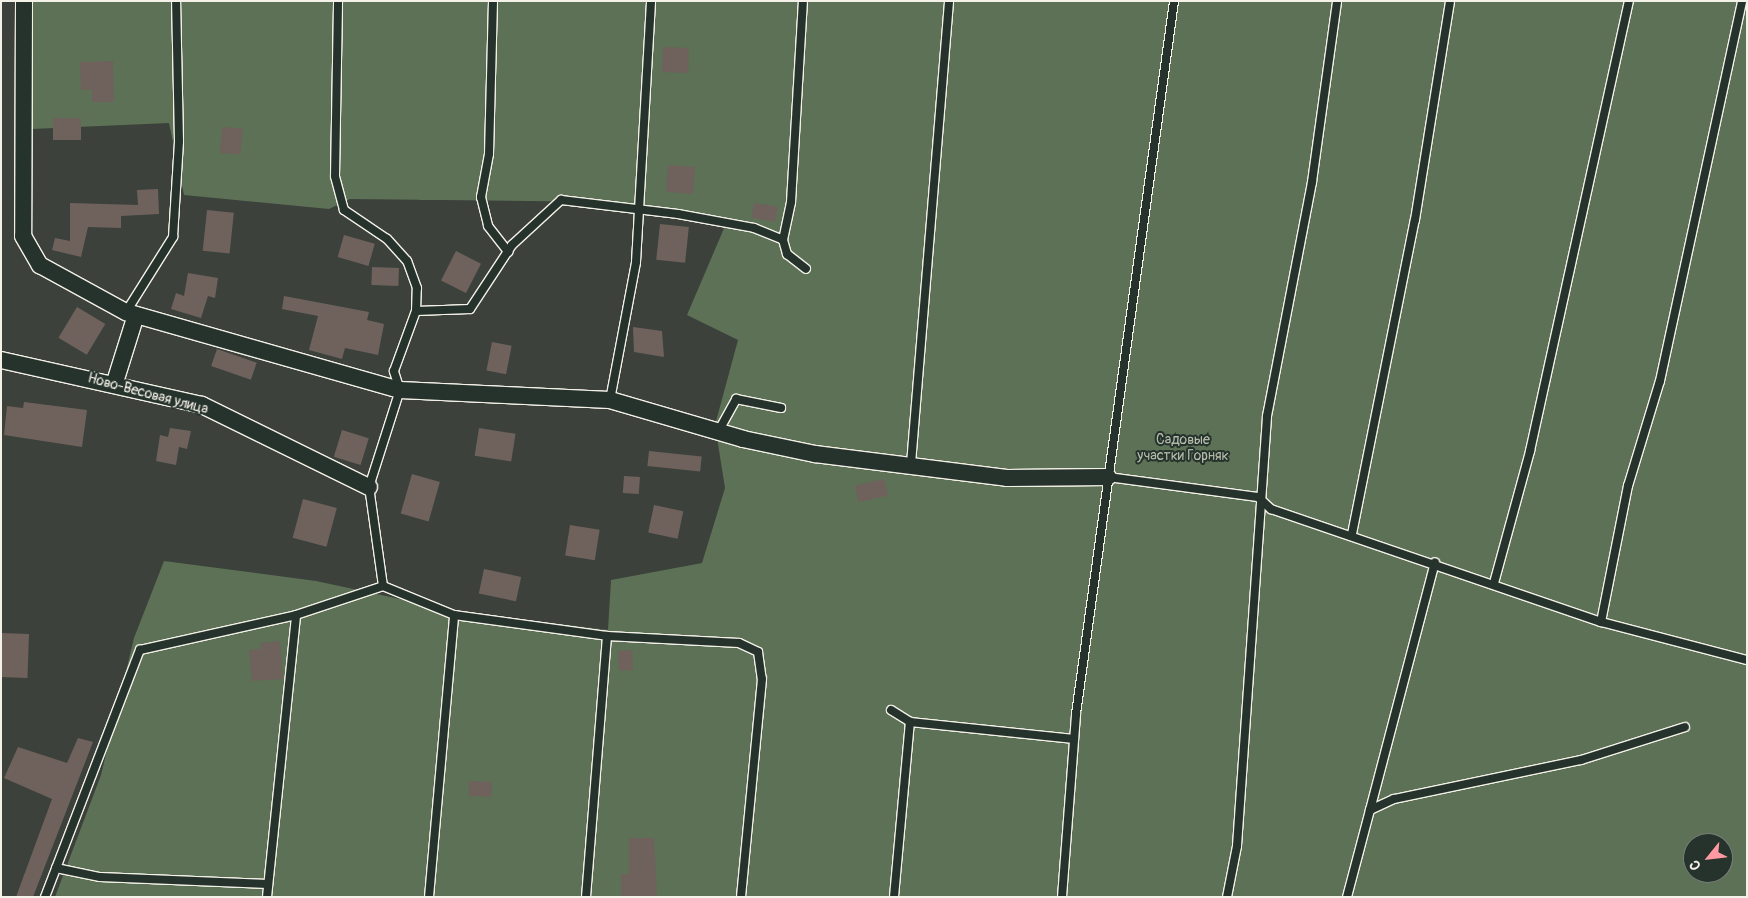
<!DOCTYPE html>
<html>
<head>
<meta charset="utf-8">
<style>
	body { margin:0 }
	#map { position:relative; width:1748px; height:898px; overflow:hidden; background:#3c413b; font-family:Pangolin,sans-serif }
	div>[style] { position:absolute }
	.green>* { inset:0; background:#5c7155 }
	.building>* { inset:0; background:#6f625d; transform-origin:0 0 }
	.roads { filter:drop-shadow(1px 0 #f4f1e8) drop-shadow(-1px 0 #f4f1e8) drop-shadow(0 1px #f4f1e8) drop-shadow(0 -1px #f4f1e8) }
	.service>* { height:8px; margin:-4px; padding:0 4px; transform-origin:4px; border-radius:4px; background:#26332d }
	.minor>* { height:16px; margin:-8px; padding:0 8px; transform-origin:8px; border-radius:8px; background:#26332d }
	span { translate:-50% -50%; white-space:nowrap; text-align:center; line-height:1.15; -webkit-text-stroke:4px #26332d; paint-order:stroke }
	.street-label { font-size:14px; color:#f4f1e8 }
	.park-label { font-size:14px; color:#b7bead }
	.frame { position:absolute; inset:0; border:2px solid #f4f1e8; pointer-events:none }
	.north { position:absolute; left:1683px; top:833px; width:50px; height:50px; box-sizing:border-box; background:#26332d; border:1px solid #787f78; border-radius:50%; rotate:241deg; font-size:14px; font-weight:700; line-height:20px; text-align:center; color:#f4f1e8 }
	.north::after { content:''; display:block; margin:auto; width:18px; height:22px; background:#ff9aa2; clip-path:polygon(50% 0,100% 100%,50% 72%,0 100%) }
</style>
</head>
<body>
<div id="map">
	<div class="green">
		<i style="clip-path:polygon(evenodd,31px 1px,1747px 1px,1747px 897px,55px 897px,101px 775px,134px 638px,164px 561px,316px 581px,456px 611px,608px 630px,611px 580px,702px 563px,725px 488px,715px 425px,738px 340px,687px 315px,725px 226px,611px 202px,350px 199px,329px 209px,184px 195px,169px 123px,32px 129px,31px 1px,1693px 843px,1723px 843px,1723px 873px,1693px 873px,1693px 843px)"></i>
	</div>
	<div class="building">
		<i style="left:663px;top:47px;width:26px;height:25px;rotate:2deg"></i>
		<i style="clip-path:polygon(113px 61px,114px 102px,92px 102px,92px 90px,81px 90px,80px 62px)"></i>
		<i style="left:53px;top:118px;width:28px;height:22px"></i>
		<i style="left:222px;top:127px;width:21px;height:26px;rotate:5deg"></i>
		<i style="left:668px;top:165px;width:27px;height:27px;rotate:4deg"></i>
		<i style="clip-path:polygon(158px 189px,159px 214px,121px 216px,121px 228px,88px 227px,81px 257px,52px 250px,55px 238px,70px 241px,70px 203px,138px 205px,137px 190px)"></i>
		<i style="left:754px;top:203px;width:24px;height:15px;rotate:9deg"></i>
		<i style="left:207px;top:210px;width:27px;height:41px;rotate:6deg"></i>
		<i style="left:660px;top:224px;width:29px;height:36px;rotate:6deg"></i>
		<i style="left:344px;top:235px;width:32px;height:23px;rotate:16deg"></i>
		<i style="left:456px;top:251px;width:28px;height:33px;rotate:27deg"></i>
		<i style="left:372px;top:267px;width:27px;height:18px;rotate:2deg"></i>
		<i style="clip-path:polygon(188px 273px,218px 278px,215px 298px,208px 296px,201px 318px,171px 309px,176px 293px,184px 296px)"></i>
		<i style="clip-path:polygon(284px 296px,369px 312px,367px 320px,384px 324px,378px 355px,345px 348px,342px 359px,309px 350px,318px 316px,282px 309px)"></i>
		<i style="left:77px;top:307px;width:33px;height:36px;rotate:31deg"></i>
		<i style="clip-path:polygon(633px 327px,662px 331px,664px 357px,634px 352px)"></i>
		<i style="left:492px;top:342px;width:20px;height:29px;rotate:11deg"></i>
		<i style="left:217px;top:349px;width:42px;height:18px;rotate:19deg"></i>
		<i style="clip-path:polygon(24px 402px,87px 410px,82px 447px,4px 435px,7px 406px,23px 408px)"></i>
		<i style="clip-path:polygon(170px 428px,191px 431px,187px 449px,179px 447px,176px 465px,156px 461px,160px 435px,168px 437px)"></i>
		<i style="left:479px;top:428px;width:37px;height:28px;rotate:9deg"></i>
		<i style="left:342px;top:430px;width:28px;height:28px;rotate:17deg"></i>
		<i style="left:649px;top:451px;width:53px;height:15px;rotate:6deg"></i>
		<i style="left:412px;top:474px;width:29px;height:41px;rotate:16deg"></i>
		<i style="left:624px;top:476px;width:16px;height:17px;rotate:4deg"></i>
		<i style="left:884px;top:479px;width:17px;height:30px;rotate:77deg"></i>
		<i style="left:303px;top:499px;width:35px;height:40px;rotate:15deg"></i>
		<i style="left:654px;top:505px;width:30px;height:28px;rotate:12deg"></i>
		<i style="left:570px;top:525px;width:30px;height:31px;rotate:9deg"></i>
		<i style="left:484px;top:569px;width:38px;height:25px;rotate:12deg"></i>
		<i style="left:1px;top:633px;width:28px;height:44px;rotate:2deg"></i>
		<i style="clip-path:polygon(280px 641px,283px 679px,252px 681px,249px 650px,261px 649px,260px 643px)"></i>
		<i style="left:632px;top:650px;width:20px;height:14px;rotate:87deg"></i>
		<i style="clip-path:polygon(78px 738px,93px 742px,33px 897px,16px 897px,52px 799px,4px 778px,18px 747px,67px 763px)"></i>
		<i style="left:469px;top:781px;width:23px;height:15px;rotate:2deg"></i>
		<i style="clip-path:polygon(629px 838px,654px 838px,657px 896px,621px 896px,621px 874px,629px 874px)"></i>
	</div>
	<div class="roads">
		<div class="service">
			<i style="left:493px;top:1px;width:153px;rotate:91.5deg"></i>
			<i style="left:489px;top:154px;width:44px;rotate:100.5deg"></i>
			<i style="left:481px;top:197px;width:30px;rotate:76deg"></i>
			<i style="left:488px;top:226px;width:33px;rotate:52deg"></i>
			<i style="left:783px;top:240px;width:15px;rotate:74deg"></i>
			<i style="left:787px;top:254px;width:24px;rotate:38deg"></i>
			<i style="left:416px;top:311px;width:54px;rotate:-2.1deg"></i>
			<i style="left:470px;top:309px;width:77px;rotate:-56.7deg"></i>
			<i style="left:512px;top:245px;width:67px;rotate:-42.6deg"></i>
			<i style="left:561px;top:200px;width:118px;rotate:6.8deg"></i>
			<i style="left:678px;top:214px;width:77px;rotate:10.4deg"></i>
			<i style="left:754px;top:228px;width:31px;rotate:22deg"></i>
			<i style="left:783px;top:240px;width:39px;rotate:-78deg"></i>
			<i style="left:791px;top:202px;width:201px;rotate:-86.6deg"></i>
			<i style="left:126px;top:312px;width:89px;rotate:-57.9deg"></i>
			<i style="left:173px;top:237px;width:96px;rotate:-86.4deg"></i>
			<i style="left:179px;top:141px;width:140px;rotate:-91.2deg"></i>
			<i style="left:610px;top:400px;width:140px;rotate:-79.3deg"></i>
			<i style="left:636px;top:262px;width:261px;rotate:-86.7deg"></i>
			<i style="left:718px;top:432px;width:38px;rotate:-61deg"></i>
			<i style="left:736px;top:399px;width:46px;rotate:11.3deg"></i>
			<i style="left:911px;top:464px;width:465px;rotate:-85.3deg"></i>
			<i style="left:1108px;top:477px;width:151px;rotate:7.6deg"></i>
			<i style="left:1258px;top:497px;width:18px;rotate:43deg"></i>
			<i style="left:1271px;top:509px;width:349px;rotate:18.9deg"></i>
			<i style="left:1601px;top:622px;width:151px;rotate:14.6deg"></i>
			<i style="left:1352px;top:534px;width:320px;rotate:-78.7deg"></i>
			<i style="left:1415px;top:220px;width:222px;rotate:-80.9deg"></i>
			<i style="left:1494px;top:583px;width:137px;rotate:-74.7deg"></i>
			<i style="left:1530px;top:451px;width:461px;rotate:-77.6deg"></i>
			<i style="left:383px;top:586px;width:77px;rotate:22.2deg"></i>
			<i style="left:454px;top:615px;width:154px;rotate:7.8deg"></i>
			<i style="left:607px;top:636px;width:132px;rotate:3deg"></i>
			<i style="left:739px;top:643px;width:21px;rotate:25deg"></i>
			<i style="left:758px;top:652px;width:27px;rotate:82deg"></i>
			<i style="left:762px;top:679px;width:219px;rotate:95.5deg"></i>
			<i style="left:1601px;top:622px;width:139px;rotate:-78.8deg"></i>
			<i style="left:1628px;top:486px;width:110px;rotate:-73.1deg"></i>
			<i style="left:1660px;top:381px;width:389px;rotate:-77.8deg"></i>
			<i style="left:891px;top:710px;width:22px;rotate:32deg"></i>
			<i style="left:910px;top:722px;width:165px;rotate:5.9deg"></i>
			<i style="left:1370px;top:810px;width:256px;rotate:-75.3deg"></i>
			<i style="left:56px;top:868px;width:45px;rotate:11.6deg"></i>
			<i style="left:100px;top:877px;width:168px;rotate:2.4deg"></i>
			<i style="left:45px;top:897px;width:265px;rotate:-69deg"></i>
			<i style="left:140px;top:650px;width:160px;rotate:-12.6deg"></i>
			<i style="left:296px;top:615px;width:92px;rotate:-18.4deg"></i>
			<i style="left:383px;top:586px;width:100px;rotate:-98deg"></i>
			<i style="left:369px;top:487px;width:102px;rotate:-72.3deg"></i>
			<i style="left:400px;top:390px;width:20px;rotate:-108deg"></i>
			<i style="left:394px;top:371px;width:64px;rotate:-69.9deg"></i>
			<i style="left:416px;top:311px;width:23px;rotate:-88deg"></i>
			<i style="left:417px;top:288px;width:29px;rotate:-110deg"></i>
			<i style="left:407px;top:261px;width:30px;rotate:-132deg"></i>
			<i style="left:387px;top:239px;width:52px;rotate:-146deg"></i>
			<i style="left:344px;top:210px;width:35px;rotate:-105deg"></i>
			<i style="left:335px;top:176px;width:175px;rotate:-89deg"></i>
			<i style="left:267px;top:897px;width:283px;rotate:-84.1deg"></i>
			<i style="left:429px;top:897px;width:283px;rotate:-84.9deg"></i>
			<i style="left:586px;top:897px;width:262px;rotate:-85.4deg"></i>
			<i style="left:894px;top:897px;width:176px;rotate:-84.8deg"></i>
			<i style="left:1062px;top:897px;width:184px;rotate:-85.6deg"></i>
			<i style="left:1076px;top:714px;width:720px;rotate:-82.17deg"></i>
			<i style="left:1227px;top:897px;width:52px;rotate:-78.9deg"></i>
			<i style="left:1237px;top:846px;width:431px;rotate:-86deg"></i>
			<i style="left:1267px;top:416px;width:238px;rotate:-79.1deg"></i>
			<i style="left:1312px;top:182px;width:183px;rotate:-82.1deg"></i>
			<i style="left:1347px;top:897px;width:90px;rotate:-75.2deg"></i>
			<i style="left:1370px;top:810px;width:26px;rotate:-25deg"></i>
			<i style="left:1394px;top:799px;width:191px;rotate:-11.8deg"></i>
			<i style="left:1581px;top:760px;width:109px;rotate:-17.6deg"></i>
		</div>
		<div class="minor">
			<i style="left:24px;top:1px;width:235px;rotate:90.2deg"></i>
			<i style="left:23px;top:236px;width:34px;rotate:60deg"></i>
			<i style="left:40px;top:265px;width:98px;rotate:28.7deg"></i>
			<i style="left:126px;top:312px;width:285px;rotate:15.9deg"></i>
			<i style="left:400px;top:390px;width:210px;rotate:2.7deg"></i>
			<i style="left:610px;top:400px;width:139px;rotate:16.3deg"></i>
			<i style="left:743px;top:439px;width:74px;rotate:11.8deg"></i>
			<i style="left:815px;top:454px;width:193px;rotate:7.1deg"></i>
			<i style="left:1007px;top:478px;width:101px;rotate:-0.6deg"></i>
			<i style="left:1px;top:360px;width:206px;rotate:12.6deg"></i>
			<i style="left:202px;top:405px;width:186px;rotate:26.2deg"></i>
			<i style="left:115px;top:382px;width:70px;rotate:-72.6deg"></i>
		</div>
	</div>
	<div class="street-label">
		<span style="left:148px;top:394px;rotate:15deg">Ново-Весовая улица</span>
	</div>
	<div class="park-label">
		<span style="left:1183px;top:448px">Садовые<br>участки Горняк</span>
	</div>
	<div class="frame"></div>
	<div class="north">С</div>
</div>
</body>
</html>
